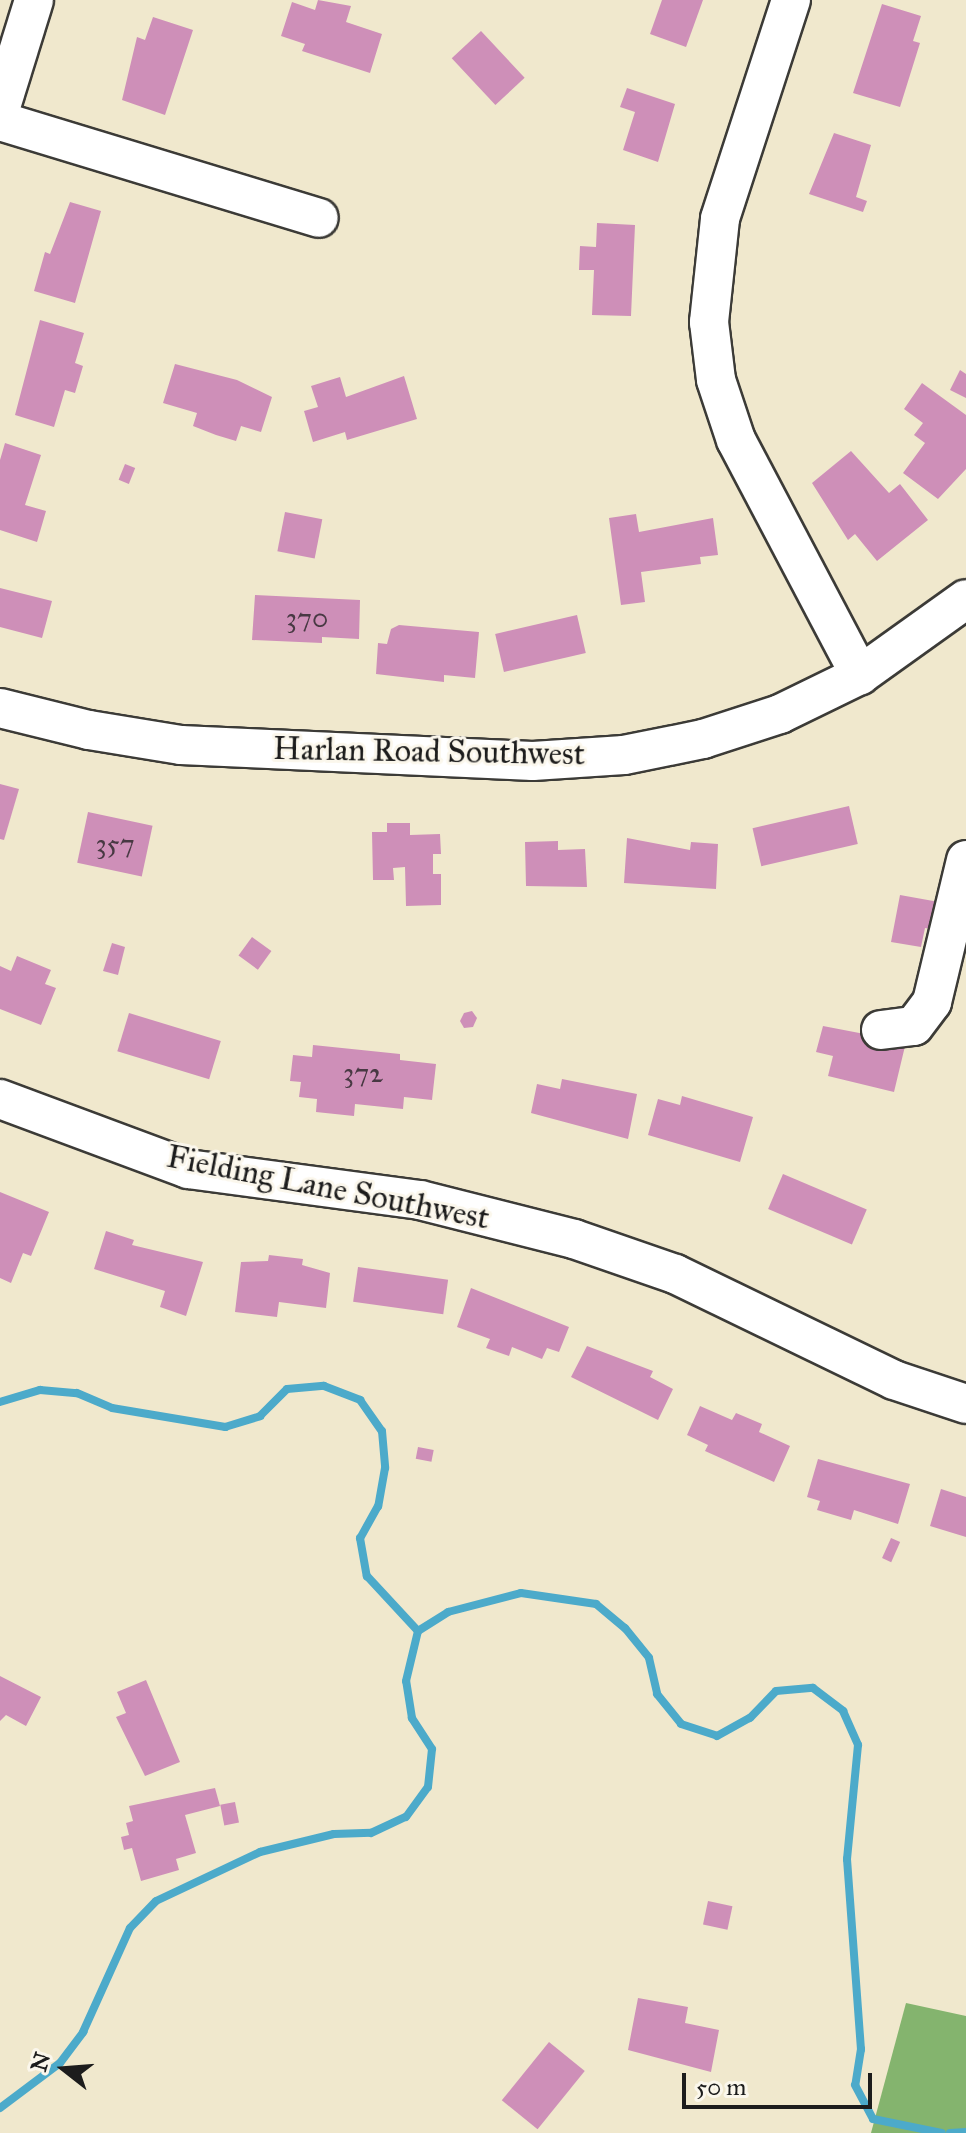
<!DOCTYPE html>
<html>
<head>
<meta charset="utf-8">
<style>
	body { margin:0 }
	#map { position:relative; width:966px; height:2133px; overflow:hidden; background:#f0e8cd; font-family:"IM FELL Great Primer",serif }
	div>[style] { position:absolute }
	.forest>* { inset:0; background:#84b46e }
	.stream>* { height:8px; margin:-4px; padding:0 4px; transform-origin:4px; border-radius:4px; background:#4caaca }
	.building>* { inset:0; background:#ce8fb8; transform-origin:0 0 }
	.roads { filter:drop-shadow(2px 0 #3c3b37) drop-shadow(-2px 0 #3c3b37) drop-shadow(0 2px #3c3b37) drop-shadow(0 -2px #3c3b37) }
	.minor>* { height:38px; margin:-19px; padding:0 19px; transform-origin:19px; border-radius:19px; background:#fff }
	span { translate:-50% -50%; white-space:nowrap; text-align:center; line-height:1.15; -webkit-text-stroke:6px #fbf7ec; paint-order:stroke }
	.number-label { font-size:28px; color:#483943 }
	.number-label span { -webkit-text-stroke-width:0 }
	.street-label { font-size:32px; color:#1c1c1c }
	.north { position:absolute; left:24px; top:2029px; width:80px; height:80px; -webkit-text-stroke:6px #fbf7ec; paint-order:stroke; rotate:287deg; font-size:22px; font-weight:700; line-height:32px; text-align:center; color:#1c1c1c }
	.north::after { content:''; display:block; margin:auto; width:28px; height:36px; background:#1c1c1c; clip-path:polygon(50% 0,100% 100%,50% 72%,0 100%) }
	.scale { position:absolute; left:682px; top:2073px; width:190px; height:36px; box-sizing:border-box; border:4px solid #1c1c1c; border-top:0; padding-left:10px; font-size:24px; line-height:28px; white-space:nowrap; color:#1c1c1c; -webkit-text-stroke:6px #fbf7ec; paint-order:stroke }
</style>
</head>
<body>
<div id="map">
	<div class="forest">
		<i style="clip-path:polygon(906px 2003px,966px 2016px,966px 2133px,871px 2133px)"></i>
	</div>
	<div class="stream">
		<i style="left:0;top:1402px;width:42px;rotate:-16.7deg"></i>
		<i style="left:40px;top:1390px;width:37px;rotate:5deg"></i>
		<i style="left:77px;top:1393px;width:38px;rotate:23deg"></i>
		<i style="left:112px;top:1408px;width:115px;rotate:9.5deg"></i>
		<i style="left:225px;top:1427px;width:37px;rotate:-17deg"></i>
		<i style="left:260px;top:1416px;width:38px;rotate:-45deg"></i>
		<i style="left:287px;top:1389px;width:37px;rotate:-5deg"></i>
		<i style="left:324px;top:1386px;width:39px;rotate:21deg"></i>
		<i style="left:360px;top:1400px;width:38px;rotate:55deg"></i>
		<i style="left:382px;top:1431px;width:37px;rotate:85deg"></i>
		<i style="left:385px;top:1468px;width:39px;rotate:100deg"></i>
		<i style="left:378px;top:1506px;width:37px;rotate:119deg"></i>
		<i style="left:360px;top:1538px;width:39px;rotate:80deg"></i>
		<i style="left:367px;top:1576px;width:75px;rotate:47.2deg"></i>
		<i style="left:0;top:2108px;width:75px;rotate:-36.9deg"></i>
		<i style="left:60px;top:2063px;width:39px;rotate:-53deg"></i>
		<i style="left:83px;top:2032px;width:114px;rotate:-65.7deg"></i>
		<i style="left:130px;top:1928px;width:37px;rotate:-46deg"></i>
		<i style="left:156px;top:1901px;width:115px;rotate:-25.2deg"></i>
		<i style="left:260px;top:1852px;width:76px;rotate:-13.7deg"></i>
		<i style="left:334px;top:1834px;width:37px;rotate:-2deg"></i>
		<i style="left:371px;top:1833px;width:38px;rotate:-25deg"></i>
		<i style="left:406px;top:1817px;width:37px;rotate:-54deg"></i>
		<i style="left:428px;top:1787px;width:38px;rotate:-84deg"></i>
		<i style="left:432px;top:1749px;width:37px;rotate:-123deg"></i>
		<i style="left:412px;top:1718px;width:37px;rotate:-99deg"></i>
		<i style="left:406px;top:1681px;width:51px;rotate:-76.5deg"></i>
		<i style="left:418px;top:1631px;width:36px;rotate:-32deg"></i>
		<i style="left:448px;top:1612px;width:75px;rotate:-14.6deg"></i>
		<i style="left:521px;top:1593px;width:76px;rotate:8.3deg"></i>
		<i style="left:596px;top:1604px;width:38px;rotate:40deg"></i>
		<i style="left:625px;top:1628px;width:38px;rotate:51deg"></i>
		<i style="left:649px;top:1658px;width:37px;rotate:77deg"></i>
		<i style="left:657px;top:1694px;width:38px;rotate:51deg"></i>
		<i style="left:681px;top:1724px;width:38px;rotate:18deg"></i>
		<i style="left:717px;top:1736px;width:38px;rotate:-29deg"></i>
		<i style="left:750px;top:1718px;width:37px;rotate:-46deg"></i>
		<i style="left:776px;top:1691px;width:37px;rotate:-5deg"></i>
		<i style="left:813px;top:1688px;width:38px;rotate:37deg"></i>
		<i style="left:843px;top:1711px;width:37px;rotate:66deg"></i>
		<i style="left:858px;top:1745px;width:115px;rotate:95.5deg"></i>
		<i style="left:847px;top:1859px;width:191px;rotate:85.8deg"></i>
		<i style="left:861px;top:2049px;width:36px;rotate:99deg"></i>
		<i style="left:855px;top:2085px;width:38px;rotate:62deg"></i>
		<i style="left:873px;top:2119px;width:70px;rotate:11.5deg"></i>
		<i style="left:950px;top:2133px;width:16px;rotate:-4deg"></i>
	</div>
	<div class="building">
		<i style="clip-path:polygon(318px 0,351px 6px,346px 22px,382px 34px,370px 73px,302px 51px,305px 44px,281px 36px,292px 2px,315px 10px)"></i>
		<i style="clip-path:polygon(662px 0,703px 0,686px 47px,650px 34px)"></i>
		<i style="clip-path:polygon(882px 4px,921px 16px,913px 41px,920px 43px,900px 107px,853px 93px)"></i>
		<i style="clip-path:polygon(153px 17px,193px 30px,165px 115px,122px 100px,137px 37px,145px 40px)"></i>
		<i style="left:481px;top:31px;width:64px;height:40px;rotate:47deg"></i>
		<i style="clip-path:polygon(627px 88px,675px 104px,658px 162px,623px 150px,635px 112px,620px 107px)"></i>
		<i style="clip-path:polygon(834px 133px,871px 145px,856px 197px,867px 201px,863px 212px,809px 194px)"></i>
		<i style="clip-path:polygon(70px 202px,101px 211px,75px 303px,34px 291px,45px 252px,50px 254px)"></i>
		<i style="clip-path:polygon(597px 223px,635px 225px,631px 316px,592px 315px,594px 270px,579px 270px,580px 246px,596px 247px)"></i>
		<i style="clip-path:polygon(40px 320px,84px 333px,75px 363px,83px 366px,75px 393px,65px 390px,54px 427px,15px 415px)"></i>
		<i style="clip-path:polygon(175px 364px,237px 380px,272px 397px,261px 432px,241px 426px,236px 441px,216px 435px,193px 426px,197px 413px,163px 403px)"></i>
		<i style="clip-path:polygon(960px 370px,966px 374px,966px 398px,950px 390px)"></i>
		<i style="clip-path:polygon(404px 376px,417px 419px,347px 440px,345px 432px,313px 442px,304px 411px,318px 407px,311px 386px,340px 377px,346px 397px)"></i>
		<i style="clip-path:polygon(922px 383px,966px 415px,966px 469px,938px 499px,903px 473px,925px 443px,914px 435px,923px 423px,904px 409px)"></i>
		<i style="clip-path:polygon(5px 443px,41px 455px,25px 505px,46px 511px,37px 542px,0 530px,0 460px)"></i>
		<i style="clip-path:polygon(851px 451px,889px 493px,900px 484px,928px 520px,877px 561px,855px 534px,848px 540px,812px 483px)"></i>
		<i style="left:125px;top:464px;width:11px;height:17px;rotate:22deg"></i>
		<i style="left:285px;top:512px;width:38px;height:40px;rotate:11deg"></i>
		<i style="clip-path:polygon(636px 514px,639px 532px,713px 518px,718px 555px,700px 557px,701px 564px,641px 572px,645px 602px,621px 605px,609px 518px)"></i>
		<i style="clip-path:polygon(0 588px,52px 601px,42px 638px,0 627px)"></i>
		<i style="clip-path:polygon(255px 595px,360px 600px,359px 639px,322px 637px,322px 643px,252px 640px)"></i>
		<i style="left:577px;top:615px;width:39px;height:84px;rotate:77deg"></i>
		<i style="clip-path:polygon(399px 625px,479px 632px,475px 678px,444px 675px,444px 682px,376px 674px,378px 643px,387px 644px,391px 629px)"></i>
		<i style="clip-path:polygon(0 784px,19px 789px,4px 840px,0 839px)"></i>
		<i style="left:849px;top:806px;width:39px;height:99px;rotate:77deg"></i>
		<i style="left:88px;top:812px;width:66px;height:52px;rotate:12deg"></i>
		<i style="clip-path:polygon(387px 823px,410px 823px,410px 835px,440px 834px,441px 854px,433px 854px,433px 874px,441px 874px,441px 905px,406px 906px,405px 867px,393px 868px,394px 880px,373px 880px,372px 832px,387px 832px)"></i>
		<i style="clip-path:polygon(627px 838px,690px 850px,691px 842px,718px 844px,716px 889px,624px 883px)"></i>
		<i style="clip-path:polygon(558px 841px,558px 850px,585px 849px,587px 887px,526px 886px,525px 842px)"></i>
		<i style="clip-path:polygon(900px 895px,950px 904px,931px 929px,925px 928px,921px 947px,891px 942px)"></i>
		<i style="left:252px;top:937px;width:24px;height:23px;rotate:36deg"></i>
		<i style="clip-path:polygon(112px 943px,125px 947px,118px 975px,103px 971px)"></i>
		<i style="clip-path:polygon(17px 956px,51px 970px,45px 984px,56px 988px,41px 1025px,0 1009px,0 966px,11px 971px)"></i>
		<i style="clip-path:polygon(472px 1011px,477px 1018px,473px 1027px,464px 1028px,460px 1021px,464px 1013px)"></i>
		<i style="left:129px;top:1013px;width:96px;height:40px;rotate:17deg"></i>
		<i style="clip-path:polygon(823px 1026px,906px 1042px,894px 1092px,828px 1076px,833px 1056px,816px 1052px)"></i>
		<i style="clip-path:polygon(313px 1045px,400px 1054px,400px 1060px,436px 1064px,432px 1100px,404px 1097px,403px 1109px,355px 1104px,354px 1116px,316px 1112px,317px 1099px,299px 1097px,301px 1082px,290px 1081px,293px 1055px,312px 1057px)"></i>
		<i style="clip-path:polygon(562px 1079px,637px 1094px,628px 1139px,531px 1113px,537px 1084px,560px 1089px)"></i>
		<i style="clip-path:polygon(682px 1096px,753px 1117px,740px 1162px,648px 1135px,658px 1099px,680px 1105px)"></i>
		<i style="left:783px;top:1174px;width:91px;height:38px;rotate:23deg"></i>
		<i style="clip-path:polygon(0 1192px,49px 1212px,31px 1256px,23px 1253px,11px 1283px,0 1278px)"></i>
		<i style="clip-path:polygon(106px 1231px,134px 1240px,132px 1245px,203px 1262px,186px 1316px,160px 1307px,165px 1291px,94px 1269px)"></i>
		<i style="clip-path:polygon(269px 1255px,303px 1259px,302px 1265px,330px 1273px,326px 1308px,279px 1302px,277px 1317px,235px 1312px,241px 1262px,268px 1261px)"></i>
		<i style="left:358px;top:1267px;width:91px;height:35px;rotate:8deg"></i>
		<i style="clip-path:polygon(471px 1288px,569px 1327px,559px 1352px,547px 1348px,542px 1359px,512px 1347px,509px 1356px,486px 1348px,490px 1339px,457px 1327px)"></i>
		<i style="clip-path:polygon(587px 1346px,653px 1371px,650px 1377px,673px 1389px,658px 1420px,571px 1377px)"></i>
		<i style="clip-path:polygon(700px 1406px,732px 1420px,736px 1413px,762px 1424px,759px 1432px,790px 1446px,774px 1482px,705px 1451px,708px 1445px,687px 1435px)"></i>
		<i style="left:418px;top:1447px;width:16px;height:12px;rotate:11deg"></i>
		<i style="clip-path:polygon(818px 1459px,910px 1484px,898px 1524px,854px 1510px,851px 1520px,817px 1510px,820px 1501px,807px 1497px)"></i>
		<i style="clip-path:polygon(941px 1489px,966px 1497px,966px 1537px,930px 1526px)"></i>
		<i style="left:891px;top:1538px;width:10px;height:22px;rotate:24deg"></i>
		<i style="clip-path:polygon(0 1676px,41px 1697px,26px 1726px,6px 1715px,0 1721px)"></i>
		<i style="clip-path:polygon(146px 1680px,180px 1762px,145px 1776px,116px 1717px,126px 1713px,117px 1692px)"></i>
		<i style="clip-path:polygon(215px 1788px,220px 1806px,185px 1815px,196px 1853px,176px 1859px,179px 1870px,141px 1881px,132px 1848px,124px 1850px,121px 1837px,129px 1835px,126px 1823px,133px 1821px,129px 1806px)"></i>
		<i style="left:235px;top:1802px;width:21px;height:15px;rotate:79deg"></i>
		<i style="left:708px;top:1901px;width:25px;height:24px;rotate:12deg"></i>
		<i style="clip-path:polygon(638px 1998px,688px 2007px,685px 2023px,719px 2030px,711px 2072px,628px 2050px)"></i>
		<i style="left:549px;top:2042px;width:46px;height:75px;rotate:39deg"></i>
	</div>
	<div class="roads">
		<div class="minor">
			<i style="left:791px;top:0;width:230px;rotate:108deg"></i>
			<i style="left:720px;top:219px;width:104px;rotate:96.1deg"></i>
			<i style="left:709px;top:322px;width:58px;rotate:83.1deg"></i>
			<i style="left:716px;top:380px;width:63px;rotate:71.6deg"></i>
			<i style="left:736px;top:440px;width:266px;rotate:62.2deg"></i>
			<i style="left:0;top:110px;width:115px;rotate:-72.8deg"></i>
			<i style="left:0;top:121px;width:333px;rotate:16.9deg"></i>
			<i style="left:0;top:708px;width:92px;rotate:13.9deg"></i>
			<i style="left:89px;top:730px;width:93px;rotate:9.3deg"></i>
			<i style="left:181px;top:745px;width:352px;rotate:2.6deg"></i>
			<i style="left:533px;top:761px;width:91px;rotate:-3.8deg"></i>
			<i style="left:624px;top:755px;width:81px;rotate:-11.4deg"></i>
			<i style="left:703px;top:739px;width:81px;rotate:-18deg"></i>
			<i style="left:780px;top:714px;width:89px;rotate:-26deg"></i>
			<i style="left:860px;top:675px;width:130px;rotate:-35.6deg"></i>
			<i style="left:881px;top:1030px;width:33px;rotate:-7deg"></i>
			<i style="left:914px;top:1026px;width:30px;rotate:-53deg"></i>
			<i style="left:932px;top:1002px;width:146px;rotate:-76.5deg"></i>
			<i style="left:0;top:1099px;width:201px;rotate:20.4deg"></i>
			<i style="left:188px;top:1169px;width:234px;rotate:7.6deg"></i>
			<i style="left:420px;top:1200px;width:159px;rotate:14.2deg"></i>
			<i style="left:574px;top:1239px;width:107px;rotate:19.1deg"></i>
			<i style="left:675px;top:1274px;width:243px;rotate:25.8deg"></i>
			<i style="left:894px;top:1380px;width:76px;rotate:18.4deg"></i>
		</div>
	</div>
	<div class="number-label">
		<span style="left:307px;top:618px">370</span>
		<span style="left:115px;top:844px">357</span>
		<span style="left:363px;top:1073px">372</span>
	</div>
	<div class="street-label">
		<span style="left:429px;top:752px;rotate:1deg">Harlan Road Southwest</span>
		<span style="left:328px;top:1188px;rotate:11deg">Fielding Lane Southwest</span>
	</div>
	<div class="north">N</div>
	<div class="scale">50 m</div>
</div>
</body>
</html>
